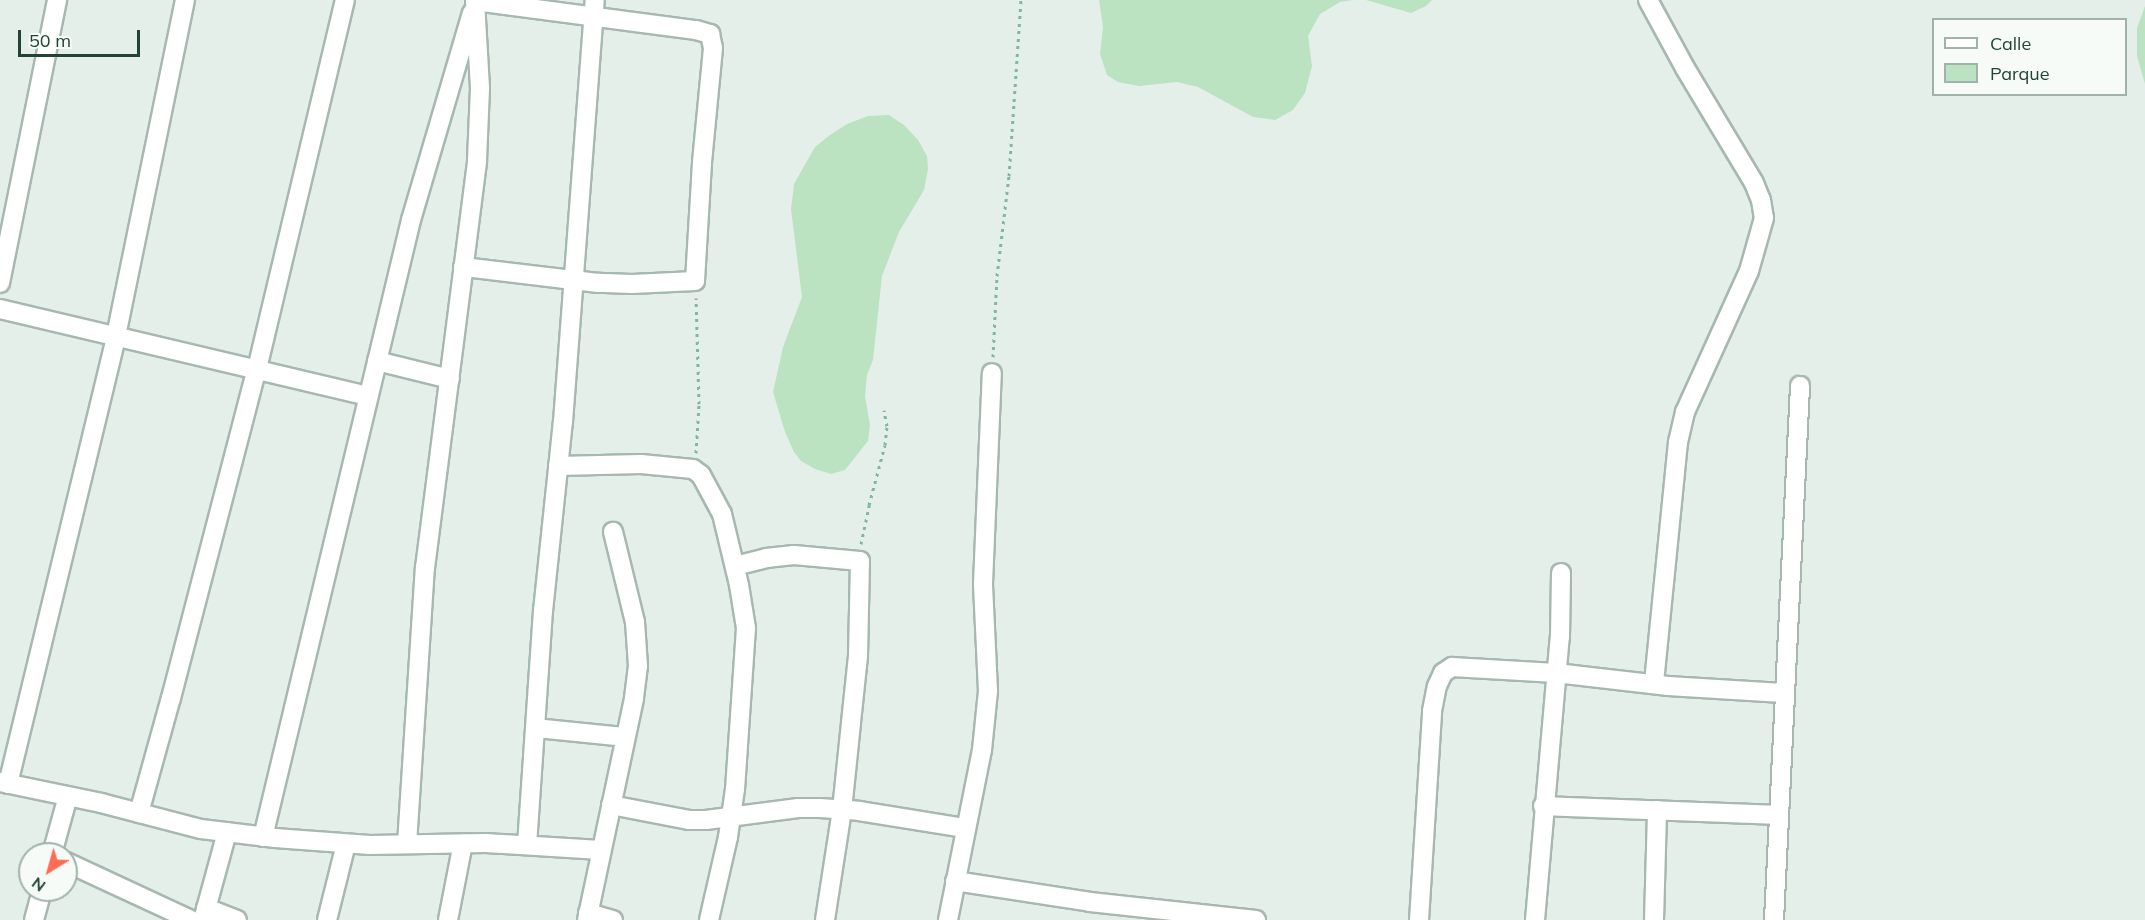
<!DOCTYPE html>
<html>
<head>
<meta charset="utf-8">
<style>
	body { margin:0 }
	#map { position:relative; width:2145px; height:920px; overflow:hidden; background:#e4efe9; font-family:Mulish,sans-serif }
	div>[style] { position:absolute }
	.green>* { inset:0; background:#bbe3c2 }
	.path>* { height:3px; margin-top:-1.5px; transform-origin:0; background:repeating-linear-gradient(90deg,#81b6a0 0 3px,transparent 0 7.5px) }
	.roads { filter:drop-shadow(2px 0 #a6b8b0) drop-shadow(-2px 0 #a6b8b0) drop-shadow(0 2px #a6b8b0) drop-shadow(0 -2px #a6b8b0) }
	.minor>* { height:18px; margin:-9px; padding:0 9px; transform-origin:9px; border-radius:9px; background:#fff }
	span { translate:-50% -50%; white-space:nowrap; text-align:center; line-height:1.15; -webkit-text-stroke:4.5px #f6fbf8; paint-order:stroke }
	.legend { position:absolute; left:1932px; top:18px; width:195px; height:78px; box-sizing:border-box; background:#f6fbf8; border:2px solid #a1b2ab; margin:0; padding:8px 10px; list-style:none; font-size:18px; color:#214437 }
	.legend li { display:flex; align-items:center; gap:12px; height:30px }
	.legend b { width:30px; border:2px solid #a1b2ab }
	.north { position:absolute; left:18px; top:842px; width:60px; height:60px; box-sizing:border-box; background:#f6fbf8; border:2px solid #a1b2ab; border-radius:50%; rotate:217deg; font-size:16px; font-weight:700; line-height:24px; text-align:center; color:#214437 }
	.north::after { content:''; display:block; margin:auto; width:21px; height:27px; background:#ff6b53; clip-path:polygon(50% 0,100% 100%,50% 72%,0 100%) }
	.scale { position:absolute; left:18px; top:30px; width:122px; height:27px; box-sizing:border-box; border:3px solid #214437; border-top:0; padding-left:8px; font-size:18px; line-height:21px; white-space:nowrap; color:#214437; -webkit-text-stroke:4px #f6fbf8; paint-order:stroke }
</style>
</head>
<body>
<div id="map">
	<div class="green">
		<i style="clip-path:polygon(1099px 0,1353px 0,1340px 2px,1320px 14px,1308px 36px,1312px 66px,1305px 93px,1293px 110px,1275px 120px,1253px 117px,1198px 87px,1177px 82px,1139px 86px,1118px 82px,1107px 75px,1100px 54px,1103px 27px)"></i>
		<i style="clip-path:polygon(1366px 0,1432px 0,1426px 6px,1411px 13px)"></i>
		<i style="clip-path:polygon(2145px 6px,2145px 84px,2137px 56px,2137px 28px)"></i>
		<i style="clip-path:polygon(889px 115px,904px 125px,918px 140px,927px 156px,928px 169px,924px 190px,899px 232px,882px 276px,873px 360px,867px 375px,865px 396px,870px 425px,868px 441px,845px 470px,831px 474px,815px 469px,801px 461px,794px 452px,785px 432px,773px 392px,783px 347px,802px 297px,791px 209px,794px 184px,815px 147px,830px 135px,847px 124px,868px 116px)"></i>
	</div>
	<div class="path">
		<i style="left:993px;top:357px;width:81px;rotate:-87.2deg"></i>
		<i style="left:997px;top:276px;width:101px;rotate:-83.2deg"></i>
		<i style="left:1009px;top:176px;width:176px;rotate:-86.1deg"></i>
		<i style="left:696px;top:453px;width:49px;rotate:-86.5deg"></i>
		<i style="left:699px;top:404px;width:106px;rotate:-91.6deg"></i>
		<i style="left:861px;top:544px;width:40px;rotate:-78deg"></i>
		<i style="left:869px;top:505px;width:62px;rotate:-75.1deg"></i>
		<i style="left:885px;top:445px;width:19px;rotate:-84deg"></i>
		<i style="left:887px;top:426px;width:16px;rotate:-101deg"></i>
	</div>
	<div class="roads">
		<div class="minor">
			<i style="left:1648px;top:0;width:77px;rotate:61.4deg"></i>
			<i style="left:1685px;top:68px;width:134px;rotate:59deg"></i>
			<i style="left:1754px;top:183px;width:18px;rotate:68deg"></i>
			<i style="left:1761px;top:200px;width:18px;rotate:81deg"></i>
			<i style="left:1764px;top:218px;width:55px;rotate:105.8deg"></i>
			<i style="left:1749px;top:271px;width:155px;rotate:114.4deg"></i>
			<i style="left:1685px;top:412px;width:31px;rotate:103deg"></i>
			<i style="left:1678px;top:442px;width:243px;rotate:95.7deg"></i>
			<i style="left:0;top:283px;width:289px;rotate:-78.6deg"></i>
			<i style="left:0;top:309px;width:378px;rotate:13.3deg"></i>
			<i style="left:377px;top:361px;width:75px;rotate:13.9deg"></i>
			<i style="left:558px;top:466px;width:83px;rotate:-1.4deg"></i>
			<i style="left:641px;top:464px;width:52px;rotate:5.5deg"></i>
			<i style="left:693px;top:469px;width:10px;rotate:37deg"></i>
			<i style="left:701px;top:475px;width:44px;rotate:61.7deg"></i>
			<i style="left:722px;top:514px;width:73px;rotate:76.5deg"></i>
			<i style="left:739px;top:585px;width:44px;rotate:80.8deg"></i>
			<i style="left:746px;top:628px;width:161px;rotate:93.9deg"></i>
			<i style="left:735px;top:789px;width:49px;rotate:98.3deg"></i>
			<i style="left:728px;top:837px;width:85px;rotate:102.9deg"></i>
			<i style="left:735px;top:566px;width:32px;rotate:-14deg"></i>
			<i style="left:766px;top:558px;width:28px;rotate:-6deg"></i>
			<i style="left:794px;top:555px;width:66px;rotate:5.2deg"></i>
			<i style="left:860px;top:561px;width:95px;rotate:91.2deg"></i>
			<i style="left:858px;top:656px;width:67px;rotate:96deg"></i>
			<i style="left:851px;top:723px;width:87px;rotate:95.9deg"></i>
			<i style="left:842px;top:810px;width:111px;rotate:98.8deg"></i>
			<i style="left:536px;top:728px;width:89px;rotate:5.8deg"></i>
			<i style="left:0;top:782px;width:103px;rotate:11.7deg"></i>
			<i style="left:101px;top:803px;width:103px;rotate:14.6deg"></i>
			<i style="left:201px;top:829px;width:75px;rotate:6.9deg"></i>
			<i style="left:275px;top:838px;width:95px;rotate:4.2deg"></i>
			<i style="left:370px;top:845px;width:116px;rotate:-1deg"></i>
			<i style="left:486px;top:843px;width:115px;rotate:3.5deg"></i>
			<i style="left:8px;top:784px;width:461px;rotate:-76.4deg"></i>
			<i style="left:116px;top:336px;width:343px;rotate:-78.4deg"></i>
			<i style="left:611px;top:805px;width:79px;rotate:10.9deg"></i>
			<i style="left:689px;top:820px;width:17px"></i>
			<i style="left:706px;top:820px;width:93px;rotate:-7.4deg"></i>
			<i style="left:798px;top:808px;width:22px"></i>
			<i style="left:820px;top:808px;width:39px;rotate:4deg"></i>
			<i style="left:859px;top:811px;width:106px;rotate:9.2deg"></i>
			<i style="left:1543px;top:806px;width:235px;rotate:2.2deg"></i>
			<i style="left:139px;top:813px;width:119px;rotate:-74.5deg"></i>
			<i style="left:171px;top:698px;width:340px;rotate:-75.4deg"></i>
			<i style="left:257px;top:369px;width:379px;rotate:-76.6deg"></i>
			<i style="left:263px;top:837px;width:635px;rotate:-76.51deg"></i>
			<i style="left:411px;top:220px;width:216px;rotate:-73.6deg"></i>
			<i style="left:407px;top:844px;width:277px;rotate:-86.3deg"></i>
			<i style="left:425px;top:568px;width:411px;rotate:-82.7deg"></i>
			<i style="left:477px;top:160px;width:72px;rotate:-87.6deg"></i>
			<i style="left:480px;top:88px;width:87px;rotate:-93.3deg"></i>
			<i style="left:475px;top:1px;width:223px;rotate:7.5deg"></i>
			<i style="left:696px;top:30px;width:15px;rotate:16deg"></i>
			<i style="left:710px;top:34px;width:14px;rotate:78deg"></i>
			<i style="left:713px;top:48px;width:116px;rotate:95.5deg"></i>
			<i style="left:702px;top:163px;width:118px;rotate:93.4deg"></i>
			<i style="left:695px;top:281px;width:63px;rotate:177.3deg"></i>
			<i style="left:632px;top:284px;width:34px;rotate:-178deg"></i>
			<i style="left:598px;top:283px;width:136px;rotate:-173.2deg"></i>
			<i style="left:527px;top:845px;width:235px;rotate:-86.1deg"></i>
			<i style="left:543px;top:611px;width:190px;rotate:-84deg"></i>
			<i style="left:563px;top:422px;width:423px;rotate:-85.7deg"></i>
			<i style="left:52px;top:854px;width:60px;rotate:-74.6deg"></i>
			<i style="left:66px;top:862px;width:138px;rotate:24.9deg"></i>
			<i style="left:955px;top:881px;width:137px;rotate:8.8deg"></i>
			<i style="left:1090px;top:902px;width:167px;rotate:6.2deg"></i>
			<i style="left:206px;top:908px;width:33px;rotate:21deg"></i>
			<i style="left:588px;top:913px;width:26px;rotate:16deg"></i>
			<i style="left:34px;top:920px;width:31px;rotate:-75deg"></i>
			<i style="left:203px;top:920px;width:91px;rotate:-74.7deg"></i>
			<i style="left:327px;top:920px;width:78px;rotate:-76deg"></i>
			<i style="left:448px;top:920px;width:78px;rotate:-79deg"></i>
			<i style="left:587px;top:920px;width:227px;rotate:-78deg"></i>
			<i style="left:634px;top:698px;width:32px;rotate:-83deg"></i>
			<i style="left:638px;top:666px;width:44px;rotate:-93.9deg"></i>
			<i style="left:635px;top:622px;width:93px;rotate:-103.7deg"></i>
			<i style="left:948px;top:920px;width:173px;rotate:-78.7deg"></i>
			<i style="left:982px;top:750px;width:59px;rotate:-84.2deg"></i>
			<i style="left:988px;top:691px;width:107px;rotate:-92.7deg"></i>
			<i style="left:983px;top:584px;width:211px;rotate:-87.6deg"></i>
			<i style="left:1419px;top:920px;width:209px;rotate:-86.4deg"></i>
			<i style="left:1432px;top:711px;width:25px;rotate:-79deg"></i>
			<i style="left:1437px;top:686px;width:14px;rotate:-65deg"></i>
			<i style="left:1443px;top:673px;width:11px;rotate:-34deg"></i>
			<i style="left:1452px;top:667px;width:104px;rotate:3.3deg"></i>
			<i style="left:1556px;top:673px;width:113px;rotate:6.6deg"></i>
			<i style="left:1668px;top:686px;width:115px;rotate:3.5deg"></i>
			<i style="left:1535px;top:920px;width:284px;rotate:-85deg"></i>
			<i style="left:1560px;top:637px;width:64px;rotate:-89.1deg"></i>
			<i style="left:1654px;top:920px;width:110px;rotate:-88.4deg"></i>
			<i style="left:1774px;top:920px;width:535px;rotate:-87.21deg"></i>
		</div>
	</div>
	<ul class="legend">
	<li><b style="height:8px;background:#fff"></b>Calle</li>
	<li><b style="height:16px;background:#bbe3c2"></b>Parque</li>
	</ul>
	<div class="north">N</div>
	<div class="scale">50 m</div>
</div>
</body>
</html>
